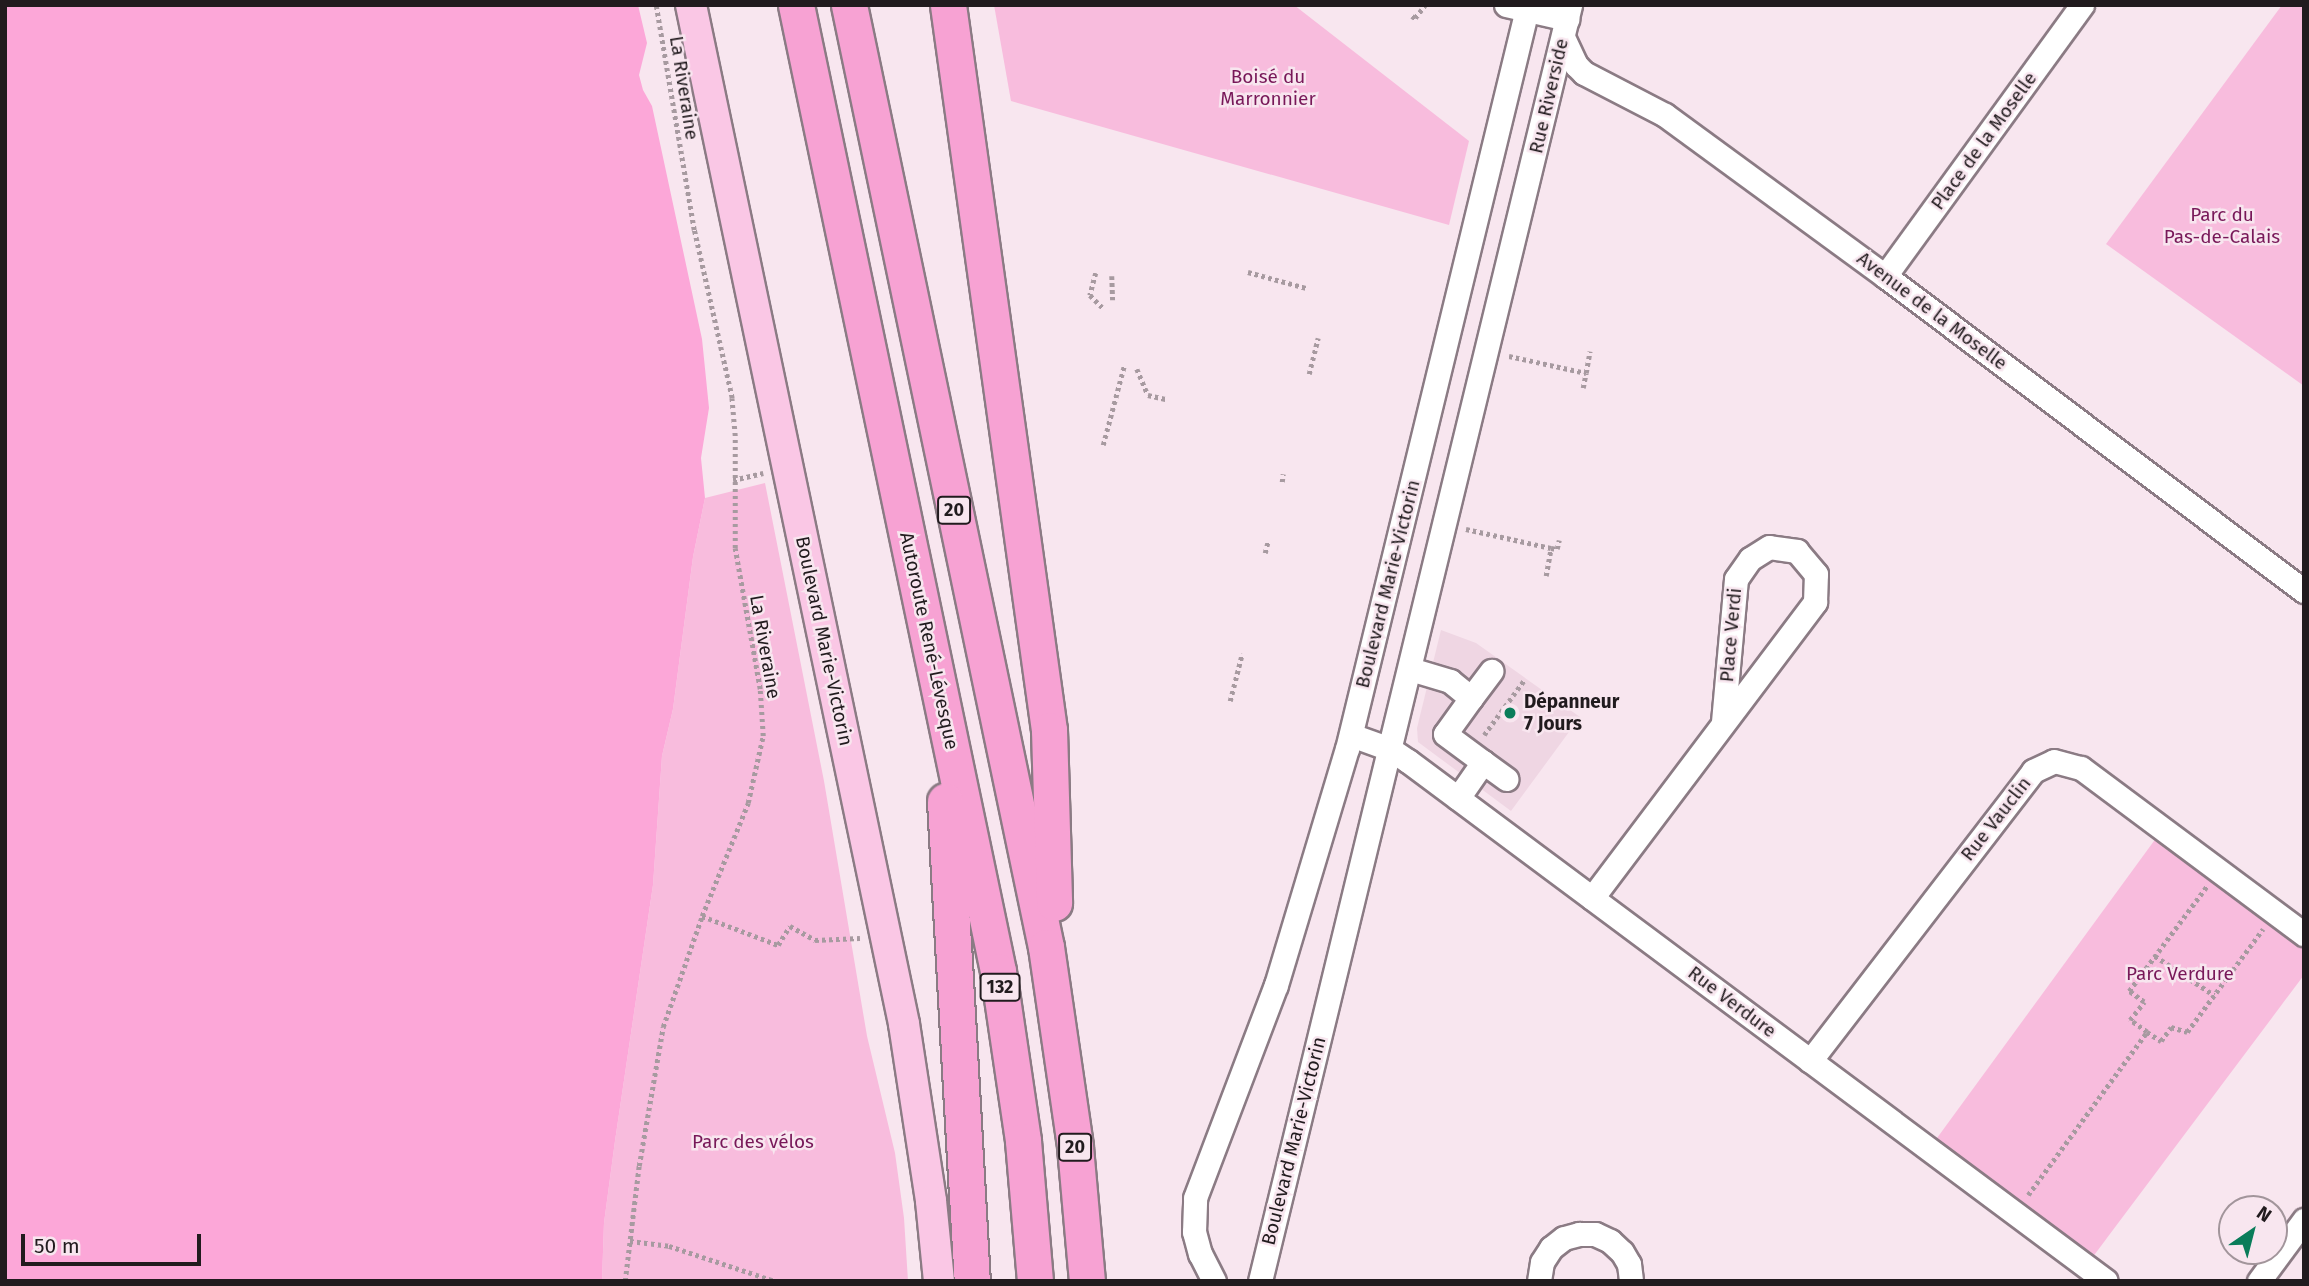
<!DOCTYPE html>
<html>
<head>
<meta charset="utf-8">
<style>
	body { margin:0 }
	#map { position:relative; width:2309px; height:1286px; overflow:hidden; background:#f8e6ef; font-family:"Fira Sans",sans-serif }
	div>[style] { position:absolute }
	.built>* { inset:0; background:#efd6e3 }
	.green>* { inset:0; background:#f8bcdd }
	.water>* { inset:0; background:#fca7d8 }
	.path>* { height:4.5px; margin-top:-2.25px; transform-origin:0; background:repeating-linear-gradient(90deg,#a79aa0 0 3.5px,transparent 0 7px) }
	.roads { filter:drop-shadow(2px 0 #8b7b84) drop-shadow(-2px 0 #8b7b84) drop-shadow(0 2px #8b7b84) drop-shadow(0 -2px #8b7b84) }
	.minor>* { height:23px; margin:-11.5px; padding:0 11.5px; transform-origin:11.5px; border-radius:11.5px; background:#fff }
	.major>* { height:30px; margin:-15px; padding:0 15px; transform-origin:15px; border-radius:15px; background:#fac7e5 }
	.highway>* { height:35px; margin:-17.5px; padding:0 17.5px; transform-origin:17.5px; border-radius:17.5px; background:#f7a2d3 }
	.dots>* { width:19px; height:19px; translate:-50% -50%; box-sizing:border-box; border:4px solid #f8e6ef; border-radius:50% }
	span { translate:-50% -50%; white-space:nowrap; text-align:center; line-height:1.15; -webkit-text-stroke:5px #f8e6ef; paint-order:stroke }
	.shield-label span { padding:2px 5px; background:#f8e6ef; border:2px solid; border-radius:5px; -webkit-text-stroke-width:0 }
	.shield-label { font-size:18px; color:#211b1e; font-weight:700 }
	.park-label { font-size:19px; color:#781859 }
	.street-label { font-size:19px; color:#211b1e }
	.poi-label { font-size:19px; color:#211b1e; font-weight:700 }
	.left { translate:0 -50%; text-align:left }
	.frame { position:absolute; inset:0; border:7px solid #211b1e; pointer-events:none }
	.north { position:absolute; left:2218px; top:1195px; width:70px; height:70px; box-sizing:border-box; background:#f8e6ef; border:2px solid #a2959b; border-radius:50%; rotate:35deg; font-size:19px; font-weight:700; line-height:28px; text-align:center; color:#211b1e }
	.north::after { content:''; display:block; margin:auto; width:24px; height:32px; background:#0a7d5a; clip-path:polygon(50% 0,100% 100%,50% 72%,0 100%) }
	.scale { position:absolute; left:21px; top:1234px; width:180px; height:32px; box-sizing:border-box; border:4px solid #211b1e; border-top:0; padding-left:9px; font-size:21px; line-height:24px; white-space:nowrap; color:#211b1e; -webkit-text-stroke:5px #f8e6ef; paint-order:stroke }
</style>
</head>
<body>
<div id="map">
	<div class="built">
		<i style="clip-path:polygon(1441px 630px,1476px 643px,1580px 717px,1511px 811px,1418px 742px,1417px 728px)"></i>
	</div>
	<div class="green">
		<i style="clip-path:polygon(994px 5px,1294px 5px,1469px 141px,1449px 225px,1011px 101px)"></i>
		<i style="clip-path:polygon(2282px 5px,2304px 5px,2304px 386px,2106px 244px)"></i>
		<i style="clip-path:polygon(765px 483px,824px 781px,867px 1036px,895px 1153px,904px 1218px,908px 1281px,602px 1281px,604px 1223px,615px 1141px,653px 885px,662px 756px,673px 709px,693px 557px,705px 498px)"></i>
		<i style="clip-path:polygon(2162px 830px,2304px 934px,2304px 975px,2086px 1266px,1929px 1149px)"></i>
	</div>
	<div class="water">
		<i style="clip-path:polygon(5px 5px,638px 5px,647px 43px,639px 75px,643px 90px,652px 106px,702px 339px,709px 408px,701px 458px,705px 498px,693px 557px,673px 709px,662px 756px,653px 885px,615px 1141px,604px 1223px,602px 1281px,5px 1281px)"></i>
	</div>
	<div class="path">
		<i style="left:1412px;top:16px;width:4px;rotate:34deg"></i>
		<i style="left:1415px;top:18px;width:16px;rotate:-52deg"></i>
		<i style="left:1248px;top:272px;width:60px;rotate:15.4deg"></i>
		<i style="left:1096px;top:273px;width:23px;rotate:105deg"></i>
		<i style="left:1090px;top:295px;width:20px;rotate:45deg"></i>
		<i style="left:1112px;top:276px;width:24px;rotate:88deg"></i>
		<i style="left:1509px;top:356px;width:79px;rotate:12.4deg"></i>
		<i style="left:1586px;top:373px;width:22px;rotate:-80deg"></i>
		<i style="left:1137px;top:369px;width:28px;rotate:67deg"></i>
		<i style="left:1148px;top:395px;width:18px;rotate:13deg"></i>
		<i style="left:1309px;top:374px;width:37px;rotate:-76deg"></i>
		<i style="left:1583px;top:388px;width:15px;rotate:-79deg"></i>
		<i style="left:1103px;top:445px;width:82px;rotate:-75.1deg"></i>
		<i style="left:733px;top:480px;width:31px;rotate:-13deg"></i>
		<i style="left:1282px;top:482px;width:8px;rotate:-83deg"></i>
		<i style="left:1466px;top:529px;width:87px;rotate:12.6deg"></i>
		<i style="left:1265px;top:553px;width:12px;rotate:-76deg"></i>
		<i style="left:1546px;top:576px;width:28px;rotate:-80deg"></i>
		<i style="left:1551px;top:548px;width:6px;rotate:9deg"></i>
		<i style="left:1557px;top:549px;width:9px;rotate:-77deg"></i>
		<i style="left:1230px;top:701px;width:49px;rotate:-75.7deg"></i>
		<i style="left:1484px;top:735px;width:69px;rotate:-53.8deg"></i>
		<i style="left:702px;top:916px;width:81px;rotate:20.9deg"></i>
		<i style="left:778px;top:945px;width:22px;rotate:-58deg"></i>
		<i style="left:790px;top:926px;width:29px;rotate:29deg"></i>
		<i style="left:815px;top:940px;width:45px;rotate:-2.5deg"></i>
		<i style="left:2155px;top:956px;width:71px;rotate:33.5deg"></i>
		<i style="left:2147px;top:1032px;width:21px;rotate:-145deg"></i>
		<i style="left:2130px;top:1020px;width:23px;rotate:-52deg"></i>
		<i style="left:2144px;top:1002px;width:19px;rotate:-144deg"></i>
		<i style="left:2129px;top:991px;width:131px;rotate:-53.4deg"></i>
		<i style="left:2028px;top:1195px;width:202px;rotate:-53.9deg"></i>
		<i style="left:2147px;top:1032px;width:17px;rotate:33deg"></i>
		<i style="left:2161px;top:1041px;width:17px;rotate:-54deg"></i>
		<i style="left:2171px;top:1027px;width:17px;rotate:17deg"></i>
		<i style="left:2187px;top:1032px;width:128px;rotate:-53.6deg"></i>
		<i style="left:630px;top:1241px;width:39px;rotate:7deg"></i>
		<i style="left:669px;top:1246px;width:112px;rotate:18.3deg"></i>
		<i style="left:625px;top:1281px;width:116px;rotate:-83.1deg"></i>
		<i style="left:639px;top:1166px;width:141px;rotate:-80.2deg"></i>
		<i style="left:663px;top:1027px;width:118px;rotate:-70.6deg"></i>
		<i style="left:702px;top:916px;width:122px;rotate:-67.8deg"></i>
		<i style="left:748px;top:803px;width:69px;rotate:-77.4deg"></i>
		<i style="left:763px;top:736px;width:47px;rotate:-93.7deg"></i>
		<i style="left:760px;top:689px;width:143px;rotate:-100.1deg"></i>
		<i style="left:735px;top:548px;width:112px;rotate:-90deg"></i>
		<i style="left:735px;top:436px;width:38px;rotate:-95deg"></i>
		<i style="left:732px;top:398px;width:172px;rotate:-102.7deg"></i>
		<i style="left:694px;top:230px;width:228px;rotate:-99.6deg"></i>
	</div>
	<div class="roads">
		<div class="minor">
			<i style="left:1506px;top:5px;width:63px;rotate:12.9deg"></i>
			<i style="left:1563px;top:37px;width:31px;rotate:65deg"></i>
			<i style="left:1576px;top:65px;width:11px;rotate:45deg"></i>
			<i style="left:1584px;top:73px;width:91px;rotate:27.4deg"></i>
			<i style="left:1665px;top:115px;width:273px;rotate:36.2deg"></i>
			<i style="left:1885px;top:276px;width:524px;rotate:36.94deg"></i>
			<i style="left:1885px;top:276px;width:335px;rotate:-54deg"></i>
			<i style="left:1410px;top:669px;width:42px;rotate:16.7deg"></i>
			<i style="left:1450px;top:681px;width:27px;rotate:39deg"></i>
			<i style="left:1471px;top:698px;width:44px;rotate:125.8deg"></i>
			<i style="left:1445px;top:734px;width:47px;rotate:36.4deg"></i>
			<i style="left:1483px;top:762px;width:44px;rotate:124.8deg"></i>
			<i style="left:1471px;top:698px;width:34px;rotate:-53deg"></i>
			<i style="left:1351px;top:735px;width:41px;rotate:19.7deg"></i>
			<i style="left:1390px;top:749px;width:22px;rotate:34deg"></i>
			<i style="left:1408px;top:761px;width:870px;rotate:36.69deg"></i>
			<i style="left:1483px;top:762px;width:29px;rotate:36deg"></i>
			<i style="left:1592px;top:898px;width:371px;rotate:-53deg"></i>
			<i style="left:1815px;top:602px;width:28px;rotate:-88deg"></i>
			<i style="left:1816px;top:574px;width:30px;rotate:-130deg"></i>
			<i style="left:1797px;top:551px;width:28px;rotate:-172deg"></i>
			<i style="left:1769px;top:547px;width:22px;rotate:148deg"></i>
			<i style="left:1750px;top:559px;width:24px;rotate:125deg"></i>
			<i style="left:1736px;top:579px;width:144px;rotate:95.2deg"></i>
			<i style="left:1810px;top:1061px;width:366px;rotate:-52.4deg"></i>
			<i style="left:2033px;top:771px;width:23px;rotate:-25deg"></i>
			<i style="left:2054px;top:761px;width:28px;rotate:15deg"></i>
			<i style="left:2081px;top:768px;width:278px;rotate:36.7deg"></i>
			<i style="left:1214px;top:1281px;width:30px;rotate:-117deg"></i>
			<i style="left:1200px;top:1254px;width:23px;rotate:-105deg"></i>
			<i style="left:1194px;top:1232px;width:34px;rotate:-88deg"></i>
			<i style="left:1195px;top:1198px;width:228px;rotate:-69.2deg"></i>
			<i style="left:1276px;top:985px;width:246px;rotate:-73.3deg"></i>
			<i style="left:1347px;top:749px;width:766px;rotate:-76.33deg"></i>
			<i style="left:1260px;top:1281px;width:1313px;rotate:-76.34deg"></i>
			<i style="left:1539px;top:1281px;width:19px;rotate:-81deg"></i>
			<i style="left:1542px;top:1262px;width:17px;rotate:-57deg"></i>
			<i style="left:1551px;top:1248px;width:16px;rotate:-38deg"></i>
			<i style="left:1564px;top:1238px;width:16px;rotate:-15deg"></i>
			<i style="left:1579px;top:1234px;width:16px"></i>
			<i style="left:1595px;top:1234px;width:17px;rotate:25deg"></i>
			<i style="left:1610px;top:1241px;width:16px;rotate:43deg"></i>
			<i style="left:1622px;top:1252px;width:14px;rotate:60deg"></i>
			<i style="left:1629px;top:1264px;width:17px;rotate:83deg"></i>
			<i style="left:2259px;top:1281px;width:76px;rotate:-53.6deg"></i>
		</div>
		<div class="major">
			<i style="left:691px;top:5px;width:1041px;rotate:78.19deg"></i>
			<i style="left:904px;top:1024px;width:179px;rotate:81.3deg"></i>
			<i style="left:931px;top:1201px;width:80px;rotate:84.3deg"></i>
		</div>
		<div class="highway">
			<i style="left:796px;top:5px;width:987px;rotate:78.19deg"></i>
			<i style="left:998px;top:971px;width:172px;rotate:81.6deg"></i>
			<i style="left:1023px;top:1141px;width:141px;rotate:85.1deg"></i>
			<i style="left:849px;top:5px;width:962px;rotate:78.19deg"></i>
			<i style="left:1046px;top:947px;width:202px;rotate:81.7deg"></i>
			<i style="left:1075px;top:1147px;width:135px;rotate:84.9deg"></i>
			<i style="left:948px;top:5px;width:732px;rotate:82.07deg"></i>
			<i style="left:1049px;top:730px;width:173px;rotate:88.3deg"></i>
			<i style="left:945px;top:801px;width:481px;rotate:86.8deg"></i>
		</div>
	</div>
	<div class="dots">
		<i style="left:1510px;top:713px;background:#0a7d5a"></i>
	</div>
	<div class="shield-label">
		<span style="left:954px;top:510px">20</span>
		<span style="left:1000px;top:987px">132</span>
		<span style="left:1075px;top:1147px">20</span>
	</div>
	<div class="park-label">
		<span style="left:1268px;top:88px">Boisé du<br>Marronnier</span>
		<span style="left:2222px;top:226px">Parc du<br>Pas-de-Calais</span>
		<span style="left:2180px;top:974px">Parc Verdure</span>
		<span style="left:753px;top:1142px">Parc des vélos</span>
	</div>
	<div class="street-label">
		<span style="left:684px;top:88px;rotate:81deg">La Riveraine</span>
		<span style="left:1549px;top:96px;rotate:-77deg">Rue Riverside</span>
		<span style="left:1984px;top:141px;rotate:-54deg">Place de la Moselle</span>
		<span style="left:1932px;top:311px;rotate:37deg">Avenue de la Moselle</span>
		<span style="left:1388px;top:584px;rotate:-76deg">Boulevard Marie-Victorin</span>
		<span style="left:1731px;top:635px;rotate:-85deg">Place Verdi</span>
		<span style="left:824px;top:641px;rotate:78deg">Boulevard Marie-Victorin</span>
		<span style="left:929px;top:641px;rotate:78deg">Autoroute René-Lévesque</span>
		<span style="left:765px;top:647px;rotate:80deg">La Riveraine</span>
		<span style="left:1996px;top:819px;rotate:-52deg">Rue Vauclin</span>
		<span style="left:1732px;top:1002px;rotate:37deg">Rue Verdure</span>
		<span style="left:1294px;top:1141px;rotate:-76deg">Boulevard Marie-Victorin</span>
	</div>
	<div class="poi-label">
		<span class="left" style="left:1524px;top:713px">Dépanneur<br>7 Jours</span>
	</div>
	<div class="frame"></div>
	<div class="north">N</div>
	<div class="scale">50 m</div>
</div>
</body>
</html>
